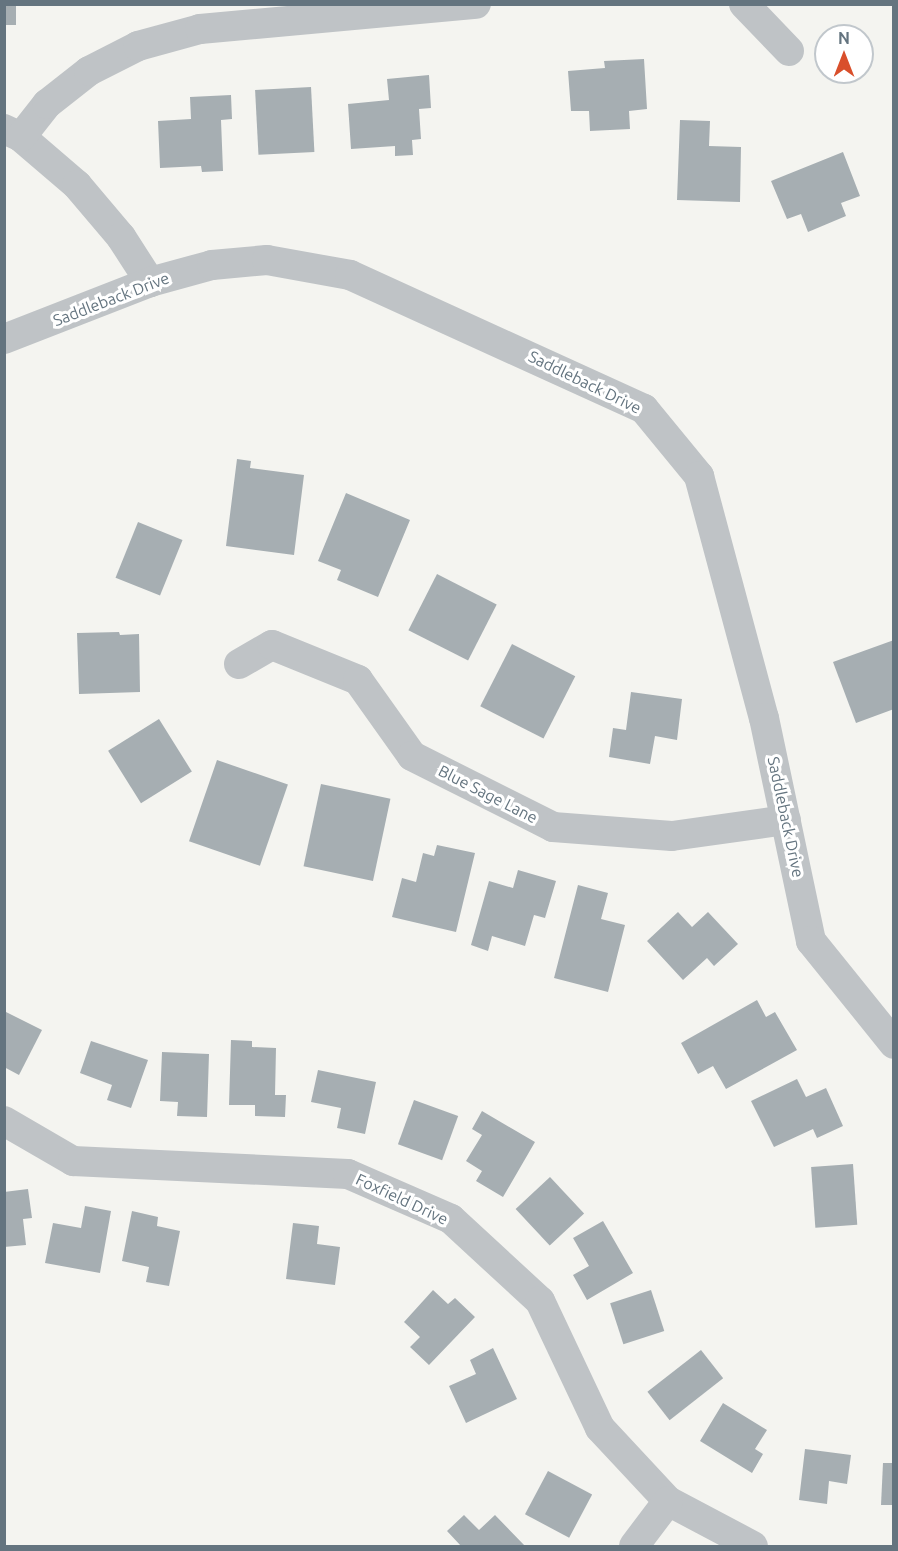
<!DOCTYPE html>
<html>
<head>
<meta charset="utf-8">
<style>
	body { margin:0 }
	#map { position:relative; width:898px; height:1551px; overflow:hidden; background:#f4f4f0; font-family:Ubuntu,sans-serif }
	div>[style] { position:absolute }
	.building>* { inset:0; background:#a6aeb2; transform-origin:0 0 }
	.minor>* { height:30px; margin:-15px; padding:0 15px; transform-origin:15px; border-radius:15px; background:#bfc3c6 }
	span { translate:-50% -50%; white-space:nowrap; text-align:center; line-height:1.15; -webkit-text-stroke:6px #fff; paint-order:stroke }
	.street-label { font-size:16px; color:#64747f }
	.frame { position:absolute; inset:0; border:6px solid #64747f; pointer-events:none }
	.north { position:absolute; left:814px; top:24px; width:60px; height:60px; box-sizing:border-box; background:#fff; border:2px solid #c1c7cc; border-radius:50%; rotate:0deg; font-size:16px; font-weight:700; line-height:24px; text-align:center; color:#64747f }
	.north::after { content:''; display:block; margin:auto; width:21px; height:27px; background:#d94f2b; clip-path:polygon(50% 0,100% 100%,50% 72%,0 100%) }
</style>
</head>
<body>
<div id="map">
	<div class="building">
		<i style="left:4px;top:4px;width:12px;height:21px"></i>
		<i style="clip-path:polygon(644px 59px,647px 109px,629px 111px,630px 129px,590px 131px,589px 111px,571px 111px,568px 71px,605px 68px,604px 61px)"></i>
		<i style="clip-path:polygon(429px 75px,431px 108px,419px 109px,421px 139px,412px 140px,413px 155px,395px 156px,395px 146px,351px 149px,348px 104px,389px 100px,387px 79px)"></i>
		<i style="left:311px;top:87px;width:65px;height:56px;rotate:87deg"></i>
		<i style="clip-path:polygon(231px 95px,232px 119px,221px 120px,223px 171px,202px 172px,201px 166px,160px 168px,158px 121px,191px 119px,190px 97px)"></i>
		<i style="clip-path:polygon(680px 120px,710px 121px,709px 146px,741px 147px,740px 202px,677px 200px)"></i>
		<i style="clip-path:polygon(843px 152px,860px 196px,841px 203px,846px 216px,808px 232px,801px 214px,787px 219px,771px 181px)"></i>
		<i style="clip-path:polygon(237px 459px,251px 461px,250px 468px,304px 475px,294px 555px,226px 546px)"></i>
		<i style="clip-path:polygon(346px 493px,410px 520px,378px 597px,337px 580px,341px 570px,318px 561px)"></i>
		<i style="left:138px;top:522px;width:48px;height:60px;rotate:22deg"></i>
		<i style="left:437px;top:574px;width:67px;height:63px;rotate:27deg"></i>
		<i style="clip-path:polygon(119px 632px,120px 635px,139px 634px,140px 692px,79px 694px,77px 633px)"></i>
		<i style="clip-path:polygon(894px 640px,894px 709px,856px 723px,833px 662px)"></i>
		<i style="left:512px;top:644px;width:71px;height:70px;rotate:27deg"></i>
		<i style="clip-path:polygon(631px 692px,682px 699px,677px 740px,655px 736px,650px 764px,609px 757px,613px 728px,626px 730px)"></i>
		<i style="left:159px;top:719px;width:62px;height:60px;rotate:58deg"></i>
		<i style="left:217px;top:760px;width:75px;height:86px;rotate:19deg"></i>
		<i style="left:321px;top:784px;width:71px;height:84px;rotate:12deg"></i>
		<i style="clip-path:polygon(437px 845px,475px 853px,456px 932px,392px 917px,402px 878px,416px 882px,423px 853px,434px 856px)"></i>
		<i style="clip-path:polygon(518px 870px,556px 881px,545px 918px,534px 915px,525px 946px,492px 936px,488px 951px,471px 945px,489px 881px,513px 888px)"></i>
		<i style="clip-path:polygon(578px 885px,608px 893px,601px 919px,625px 925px,608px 992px,554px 978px)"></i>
		<i style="clip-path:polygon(678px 912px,692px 927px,708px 912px,738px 944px,714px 966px,707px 958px,683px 980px,647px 941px)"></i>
		<i style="clip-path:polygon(757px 1000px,766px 1017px,775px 1012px,797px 1050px,726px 1089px,713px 1066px,698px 1074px,681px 1043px)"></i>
		<i style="clip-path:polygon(4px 1011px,42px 1030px,19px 1075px,4px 1067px)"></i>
		<i style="clip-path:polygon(231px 1040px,252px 1041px,252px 1047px,276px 1048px,275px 1095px,286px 1095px,285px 1117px,255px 1116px,255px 1105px,229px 1105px)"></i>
		<i style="clip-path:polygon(91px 1041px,148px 1060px,131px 1108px,107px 1100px,112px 1085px,80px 1073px)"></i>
		<i style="clip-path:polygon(162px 1052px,209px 1054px,207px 1117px,177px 1116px,178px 1102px,160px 1101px)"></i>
		<i style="clip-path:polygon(318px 1070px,376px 1082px,365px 1134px,337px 1128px,341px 1108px,311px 1102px)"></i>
		<i style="clip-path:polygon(797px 1079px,806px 1097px,826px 1088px,843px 1126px,817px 1138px,813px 1129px,774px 1147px,751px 1101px)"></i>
		<i style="left:414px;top:1100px;width:47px;height:47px;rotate:20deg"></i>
		<i style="clip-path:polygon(482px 1111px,535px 1142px,503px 1197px,476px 1181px,482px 1171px,466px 1161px,482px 1135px,472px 1129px)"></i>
		<i style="left:853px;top:1164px;width:61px;height:42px;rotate:86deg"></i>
		<i style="left:550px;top:1177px;width:50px;height:47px;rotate:47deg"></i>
		<i style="clip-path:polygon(28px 1189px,32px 1218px,23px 1219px,26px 1245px,4px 1247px,4px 1192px)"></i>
		<i style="clip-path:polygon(85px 1206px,111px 1211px,100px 1273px,45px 1263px,53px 1223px,81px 1228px)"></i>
		<i style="clip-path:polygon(132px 1211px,158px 1217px,157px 1226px,180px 1231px,169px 1286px,146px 1282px,149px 1267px,122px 1261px)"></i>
		<i style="clip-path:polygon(603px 1221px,633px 1273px,587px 1300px,573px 1275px,589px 1266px,573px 1238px)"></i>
		<i style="clip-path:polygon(293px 1223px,319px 1226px,317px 1244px,340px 1247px,335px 1285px,286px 1279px)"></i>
		<i style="clip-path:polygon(433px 1290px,448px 1304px,455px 1298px,475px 1317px,429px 1365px,410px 1347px,420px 1337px,404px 1322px)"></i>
		<i style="left:651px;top:1290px;width:43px;height:43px;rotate:72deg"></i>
		<i style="clip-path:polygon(493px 1348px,517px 1399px,466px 1423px,449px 1386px,476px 1374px,470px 1360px)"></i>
		<i style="left:701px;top:1350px;width:36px;height:68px;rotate:52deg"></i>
		<i style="clip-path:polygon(723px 1403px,767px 1430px,755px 1449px,763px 1454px,752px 1473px,700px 1441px)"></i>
		<i style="clip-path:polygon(805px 1449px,851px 1455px,847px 1484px,829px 1481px,827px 1504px,799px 1500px)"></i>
		<i style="clip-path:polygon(883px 1463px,894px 1463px,894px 1505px,881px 1505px)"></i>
		<i style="left:548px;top:1471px;width:50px;height:49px;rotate:28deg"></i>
		<i style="clip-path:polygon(464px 1515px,479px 1530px,495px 1515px,525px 1546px,461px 1546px,447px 1531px)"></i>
	</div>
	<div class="minor">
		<i style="left:744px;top:4px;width:65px;rotate:46.2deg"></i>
		<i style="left:4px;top:129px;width:19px;rotate:25deg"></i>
		<i style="left:21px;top:137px;width:74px;rotate:40.6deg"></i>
		<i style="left:77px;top:185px;width:68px;rotate:49.8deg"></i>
		<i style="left:121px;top:237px;width:54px;rotate:57.2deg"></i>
		<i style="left:21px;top:137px;width:42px;rotate:-51.8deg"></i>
		<i style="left:47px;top:104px;width:53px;rotate:-38.2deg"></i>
		<i style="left:89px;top:71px;width:55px;rotate:-27deg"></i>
		<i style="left:138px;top:46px;width:64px;rotate:-15.3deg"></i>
		<i style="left:200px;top:29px;width:277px;rotate:-5.2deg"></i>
		<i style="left:4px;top:339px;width:157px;rotate:-21.3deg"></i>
		<i style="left:150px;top:282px;width:64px;rotate:-15.3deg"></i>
		<i style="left:212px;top:265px;width:55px;rotate:-5.2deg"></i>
		<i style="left:267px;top:260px;width:84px;rotate:10.2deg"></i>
		<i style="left:350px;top:275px;width:323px;rotate:24.5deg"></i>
		<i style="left:644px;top:409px;width:87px;rotate:50.6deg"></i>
		<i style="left:699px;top:476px;width:251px;rotate:75deg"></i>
		<i style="left:764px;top:718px;width:228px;rotate:78.1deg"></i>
		<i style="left:811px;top:941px;width:132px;rotate:51.1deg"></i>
		<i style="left:239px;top:664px;width:38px;rotate:-30deg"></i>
		<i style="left:272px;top:645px;width:93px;rotate:22.1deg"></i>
		<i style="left:358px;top:680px;width:93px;rotate:54.6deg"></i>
		<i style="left:412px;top:756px;width:158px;rotate:26.7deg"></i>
		<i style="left:553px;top:827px;width:119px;rotate:4.3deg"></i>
		<i style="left:672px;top:836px;width:115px;rotate:-8deg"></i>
		<i style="left:4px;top:1121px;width:80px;rotate:30.1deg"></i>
		<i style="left:73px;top:1161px;width:275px;rotate:2.7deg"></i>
		<i style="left:348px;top:1174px;width:112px;rotate:23.6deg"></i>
		<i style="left:451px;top:1219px;width:121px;rotate:42.7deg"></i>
		<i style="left:540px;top:1301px;width:140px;rotate:64.7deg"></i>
		<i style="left:600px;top:1428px;width:100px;rotate:47deg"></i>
		<i style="left:668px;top:1501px;width:96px;rotate:27.9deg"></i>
		<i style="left:634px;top:1546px;width:56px;rotate:-52.9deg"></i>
	</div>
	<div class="street-label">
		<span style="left:111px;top:299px;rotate:-21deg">Saddleback Drive</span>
		<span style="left:585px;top:382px;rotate:26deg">Saddleback Drive</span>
		<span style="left:488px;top:794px;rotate:27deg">Blue Sage Lane</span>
		<span style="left:786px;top:817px;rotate:78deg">Saddleback Drive</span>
		<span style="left:402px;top:1199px;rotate:25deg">Foxfield Drive</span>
	</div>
	<div class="frame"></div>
	<div class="north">N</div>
</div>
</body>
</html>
